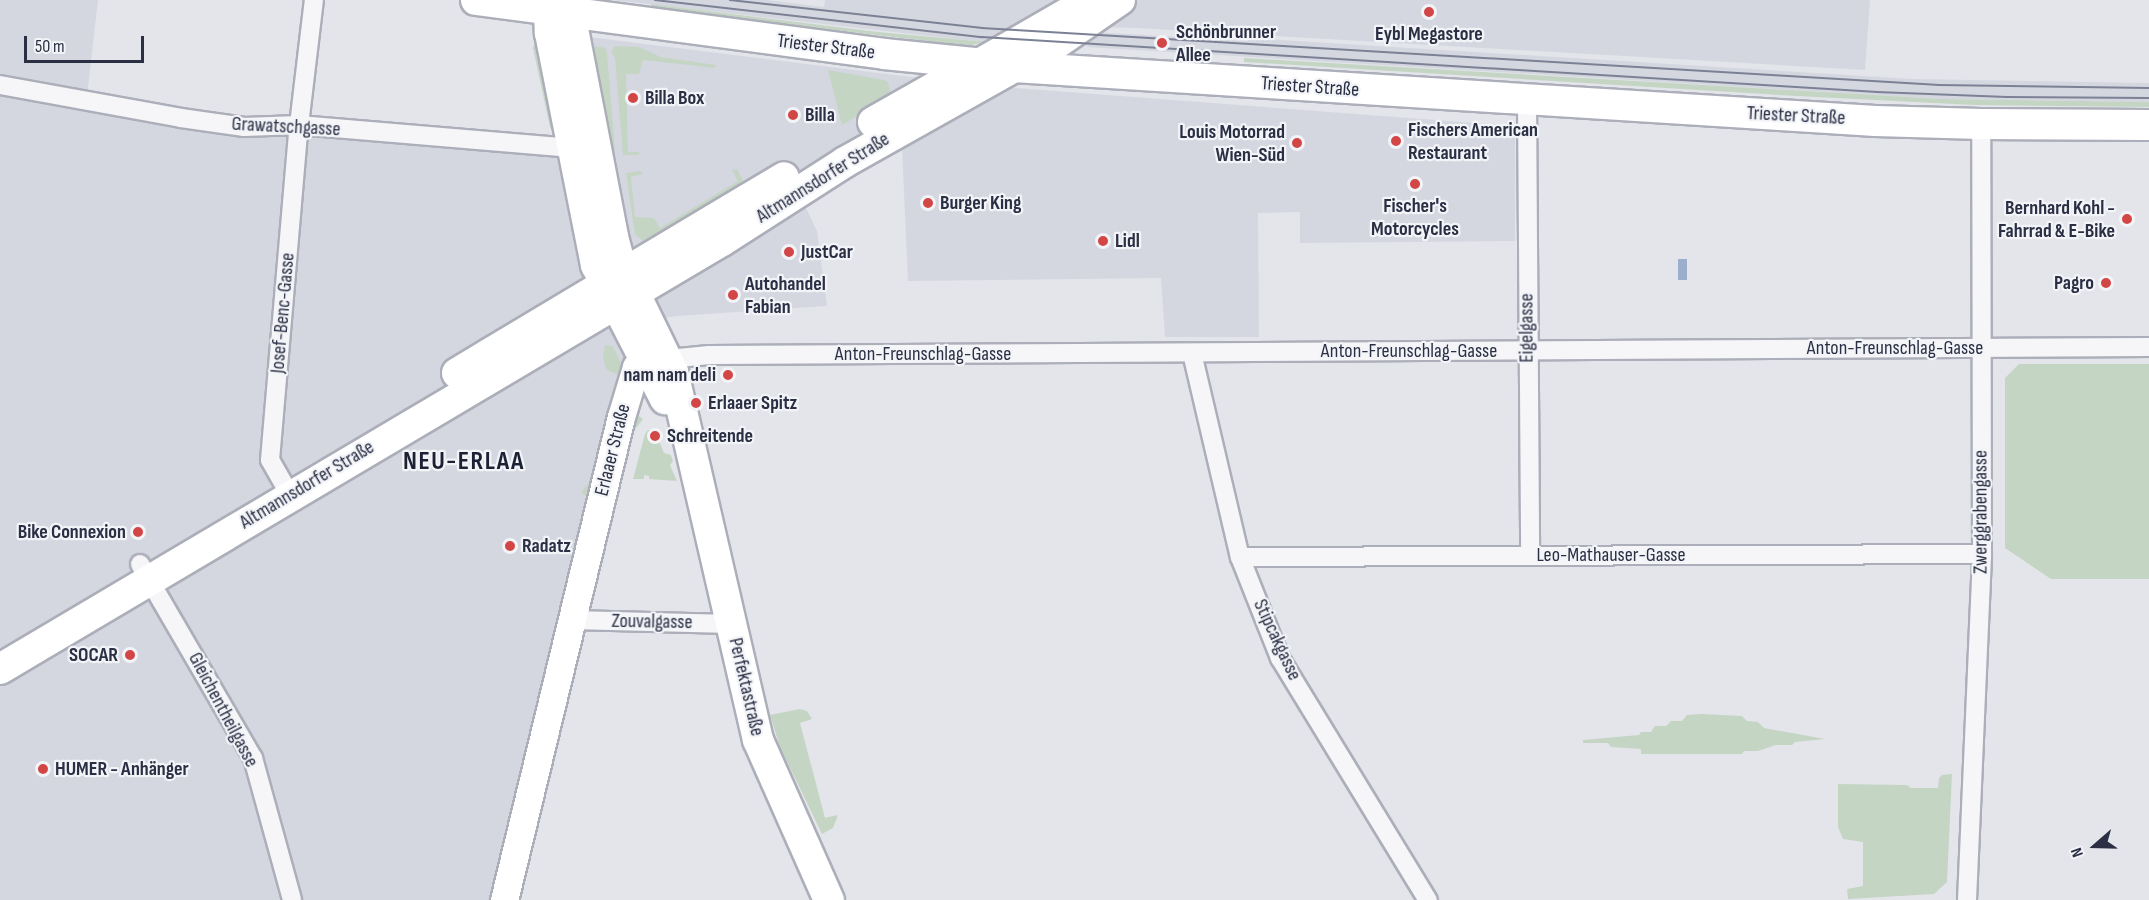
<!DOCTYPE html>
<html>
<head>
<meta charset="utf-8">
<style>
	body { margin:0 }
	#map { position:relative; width:2149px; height:900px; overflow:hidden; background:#e3e5eb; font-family:"Sofia Sans Condensed",sans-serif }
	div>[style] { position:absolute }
	.built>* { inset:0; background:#d5d7e0 }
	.green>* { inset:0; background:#c5d5c4; transform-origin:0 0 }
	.water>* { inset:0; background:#9dadcc; transform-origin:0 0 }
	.roads { filter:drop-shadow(2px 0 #acaeb9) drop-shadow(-2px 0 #acaeb9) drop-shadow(0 2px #acaeb9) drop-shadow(0 -2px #acaeb9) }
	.street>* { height:18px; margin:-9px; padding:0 9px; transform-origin:9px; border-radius:9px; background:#f6f6f9 }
	.secondary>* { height:27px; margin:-13.5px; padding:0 13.5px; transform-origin:13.5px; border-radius:13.5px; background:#fff }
	.primary>* { height:30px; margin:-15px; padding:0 15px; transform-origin:15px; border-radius:15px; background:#fff }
	.tram>* { height:1.5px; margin:-0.75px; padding:0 0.75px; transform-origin:0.75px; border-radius:0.75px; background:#7c8195 }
	.dots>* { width:16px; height:16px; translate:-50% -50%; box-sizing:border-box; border:3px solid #f3f4f8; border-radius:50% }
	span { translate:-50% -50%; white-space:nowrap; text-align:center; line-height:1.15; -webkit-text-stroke:4.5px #f3f4f8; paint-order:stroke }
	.poi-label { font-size:20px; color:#2a2f44; font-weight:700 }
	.left { translate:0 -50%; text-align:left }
	.right { translate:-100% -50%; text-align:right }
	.street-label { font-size:20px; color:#2a2f44 }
	.district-label { font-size:26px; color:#1c2135; font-weight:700; letter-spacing:1.5px }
	.north { position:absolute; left:2065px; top:816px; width:60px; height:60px; -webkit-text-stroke:4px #f3f4f8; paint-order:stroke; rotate:250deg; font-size:16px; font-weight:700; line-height:24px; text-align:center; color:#2a2f44 }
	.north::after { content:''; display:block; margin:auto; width:21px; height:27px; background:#2a2f44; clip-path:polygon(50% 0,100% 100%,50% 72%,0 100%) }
	.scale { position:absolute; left:24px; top:36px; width:120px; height:27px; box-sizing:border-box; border:3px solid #2a2f44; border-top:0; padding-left:8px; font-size:18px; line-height:21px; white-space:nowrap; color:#2a2f44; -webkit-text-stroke:4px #f3f4f8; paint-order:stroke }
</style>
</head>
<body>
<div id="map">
	<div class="built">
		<i style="clip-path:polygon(0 0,98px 0,87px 96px,299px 125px,574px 148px,557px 33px,975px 85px,1515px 126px,1515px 241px,1300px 243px,1300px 212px,1258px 213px,1259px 337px,1165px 337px,1161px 278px,908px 281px,902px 148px,805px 206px,817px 231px,827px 306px,677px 316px,625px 324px,644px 356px,504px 900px,0 900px)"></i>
		<i style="clip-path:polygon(613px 0,766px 0,824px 7px,825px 0,1870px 0,1865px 70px,1137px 28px,1022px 25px,991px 43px)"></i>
		<i style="clip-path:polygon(1093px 32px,1248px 41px,1248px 38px,1912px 79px,2149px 83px,2149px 102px,1942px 99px,1087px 47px,1088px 37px)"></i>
	</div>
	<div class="green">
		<i style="clip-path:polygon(651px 4px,878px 32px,986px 42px,966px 46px,936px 42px,651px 8px)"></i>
		<i style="clip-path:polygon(536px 38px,557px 130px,554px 132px,550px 127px,533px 48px)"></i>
		<i style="clip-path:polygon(595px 46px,605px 48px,607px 52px,615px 151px,611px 150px,592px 55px)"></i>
		<i style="clip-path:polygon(615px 46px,639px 47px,661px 57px,716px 65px,715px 68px,643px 60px,639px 74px,626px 74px,628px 152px,640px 152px,638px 155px,623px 155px,615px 58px,611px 52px)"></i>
		<i style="clip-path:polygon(1244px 58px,1942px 99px,2149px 102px,2149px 107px,1974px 105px,1796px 96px,1244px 62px)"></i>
		<i style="clip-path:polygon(828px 70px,884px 80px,888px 82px,891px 96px,842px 125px)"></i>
		<i style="clip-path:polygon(737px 169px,744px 183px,645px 242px,635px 235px,626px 173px,640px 171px,643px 174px,631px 177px,635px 217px,654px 218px,660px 228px,738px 181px,732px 170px)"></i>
		<i style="clip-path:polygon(605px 345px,612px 346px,616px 352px,623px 368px,620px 376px,606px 369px,603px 357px)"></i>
		<i style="clip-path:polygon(2019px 364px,2149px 364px,2149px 579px,2051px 579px,2005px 548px,2005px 378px)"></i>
		<i style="left:639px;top:416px;width:5px;height:96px;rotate:37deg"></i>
		<i style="clip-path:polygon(648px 430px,655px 431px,664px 453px,671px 455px,673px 461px,670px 465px,677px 481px,649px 479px,649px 476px,644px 475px,644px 479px,633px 479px,645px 434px)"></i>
		<i style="clip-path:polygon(800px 709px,807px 711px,812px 719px,800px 723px,825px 818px,837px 815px,837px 818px,833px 828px,822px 834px,780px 747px,770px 715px)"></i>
		<i style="clip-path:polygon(1702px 714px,1742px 716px,1747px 721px,1758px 722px,1764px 728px,1825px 739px,1795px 742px,1792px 745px,1776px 745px,1758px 751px,1744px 751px,1742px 754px,1641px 754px,1641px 749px,1611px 747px,1608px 743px,1583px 743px,1583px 740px,1639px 735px,1641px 732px,1651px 732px,1655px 726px,1666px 726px,1671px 721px,1682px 721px,1687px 715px)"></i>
		<i style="clip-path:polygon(1952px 774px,1947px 882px,1934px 894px,1848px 899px,1847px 889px,1863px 886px,1863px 842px,1843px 839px,1838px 827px,1838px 784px,1907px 785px,1911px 788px,1938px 788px,1939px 778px,1942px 775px)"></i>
	</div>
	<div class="water">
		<i style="left:1678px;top:259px;width:9px;height:21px"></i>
	</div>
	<div class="roads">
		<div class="street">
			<i style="left:0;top:85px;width:184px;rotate:10.3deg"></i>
			<i style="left:181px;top:118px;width:64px;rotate:8.1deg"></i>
			<i style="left:244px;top:127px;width:55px;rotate:-2.1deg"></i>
			<i style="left:299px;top:125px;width:277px;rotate:4.8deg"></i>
			<i style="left:1527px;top:100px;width:455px;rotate:89.6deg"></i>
			<i style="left:1192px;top:353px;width:210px;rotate:76.8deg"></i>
			<i style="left:1240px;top:557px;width:109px;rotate:68.4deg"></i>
			<i style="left:1280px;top:658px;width:284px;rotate:58.6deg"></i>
			<i style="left:669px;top:359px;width:40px;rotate:-5.7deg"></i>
			<i style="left:709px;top:355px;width:1440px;rotate:-0.32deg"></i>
			<i style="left:290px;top:495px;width:40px;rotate:-119.7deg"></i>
			<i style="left:270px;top:460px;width:336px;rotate:-85.1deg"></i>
			<i style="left:299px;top:125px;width:126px;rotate:-83.2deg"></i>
			<i style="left:1240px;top:557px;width:742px;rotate:-0.23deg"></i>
			<i style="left:140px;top:564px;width:225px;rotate:59.8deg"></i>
			<i style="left:253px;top:758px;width:147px;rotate:74.6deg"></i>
			<i style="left:571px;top:620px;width:161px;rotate:1.4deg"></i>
			<i style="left:1967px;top:900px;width:346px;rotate:-87.5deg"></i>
			<i style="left:1982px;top:554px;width:430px;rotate:-90.1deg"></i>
		</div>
		<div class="secondary">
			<i style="left:975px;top:64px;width:128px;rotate:-30deg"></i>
			<i style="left:1014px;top:67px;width:52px;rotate:-28.5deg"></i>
			<i style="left:1060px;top:42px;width:74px;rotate:-34.5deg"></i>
			<i style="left:504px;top:900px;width:497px;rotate:-76.4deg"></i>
			<i style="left:621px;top:417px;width:52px;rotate:-73.3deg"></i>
			<i style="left:636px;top:367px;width:14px;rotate:-54deg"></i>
		</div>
		<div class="primary">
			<i style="left:476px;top:0;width:412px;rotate:7.5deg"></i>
			<i style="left:884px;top:54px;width:131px;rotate:5.7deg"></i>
			<i style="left:1014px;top:67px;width:863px;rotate:3.59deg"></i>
			<i style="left:1875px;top:121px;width:106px;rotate:1.6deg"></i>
			<i style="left:1981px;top:124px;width:168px;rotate:0.3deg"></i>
			<i style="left:549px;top:10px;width:23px;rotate:88deg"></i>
			<i style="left:550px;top:33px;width:237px;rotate:78.8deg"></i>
			<i style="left:596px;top:265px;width:151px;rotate:62.8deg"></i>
			<i style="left:570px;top:13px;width:228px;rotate:79.1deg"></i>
			<i style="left:613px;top:237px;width:27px;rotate:75deg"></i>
			<i style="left:620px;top:263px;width:121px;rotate:64.1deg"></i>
			<i style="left:673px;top:372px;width:378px;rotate:77deg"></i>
			<i style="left:758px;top:740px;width:175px;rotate:66.1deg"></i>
			<i style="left:873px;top:122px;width:117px;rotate:-29.6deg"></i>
			<i style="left:457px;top:373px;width:381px;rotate:-30.9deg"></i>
			<i style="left:0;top:669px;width:839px;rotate:-30.66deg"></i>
			<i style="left:722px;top:241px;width:146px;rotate:-32.7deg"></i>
			<i style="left:845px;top:162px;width:194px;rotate:-29.3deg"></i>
		</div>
	</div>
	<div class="tram">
		<i style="left:655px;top:0;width:329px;rotate:6.5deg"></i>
		<i style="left:982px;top:37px;width:897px;rotate:3.52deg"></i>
		<i style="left:1877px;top:92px;width:130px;rotate:2.2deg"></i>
		<i style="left:2007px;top:97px;width:142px;rotate:0.4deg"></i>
		<i style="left:730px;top:0;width:254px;rotate:6.3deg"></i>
		<i style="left:982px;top:28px;width:959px;rotate:3.41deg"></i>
		<i style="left:1939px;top:85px;width:210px;rotate:0.8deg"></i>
	</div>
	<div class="dots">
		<i style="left:1429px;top:12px;background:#d24746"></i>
		<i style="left:1162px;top:43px;background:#d24746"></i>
		<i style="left:633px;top:98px;background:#d24746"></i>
		<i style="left:793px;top:115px;background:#d24746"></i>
		<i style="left:1396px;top:141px;background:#d24746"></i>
		<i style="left:1297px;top:143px;background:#d24746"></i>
		<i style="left:1415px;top:184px;background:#d24746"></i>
		<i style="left:928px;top:203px;background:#d24746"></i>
		<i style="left:2127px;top:219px;background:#d24746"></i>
		<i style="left:1103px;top:241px;background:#d24746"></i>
		<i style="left:789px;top:252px;background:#d24746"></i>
		<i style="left:2106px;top:283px;background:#d24746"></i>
		<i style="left:733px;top:295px;background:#d24746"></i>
		<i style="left:728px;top:375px;background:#d24746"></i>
		<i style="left:696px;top:403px;background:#d24746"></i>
		<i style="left:655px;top:436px;background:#d24746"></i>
		<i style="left:138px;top:532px;background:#d24746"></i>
		<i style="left:510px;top:546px;background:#d24746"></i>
		<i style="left:130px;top:655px;background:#d24746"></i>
		<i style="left:43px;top:769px;background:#d24746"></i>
	</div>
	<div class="poi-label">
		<span class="left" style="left:1176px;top:44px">Schönbrunner<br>Allee</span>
		<span style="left:1429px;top:34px">Eybl Megastore</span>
		<span class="left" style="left:645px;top:98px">Billa Box</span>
		<span class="left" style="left:805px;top:115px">Billa</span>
		<span class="left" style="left:1408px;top:142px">Fischers American<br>Restaurant</span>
		<span class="right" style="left:1285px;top:144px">Louis Motorrad<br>Wien-Süd</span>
		<span class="left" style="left:940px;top:203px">Burger King</span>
		<span style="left:1415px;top:218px">Fischer's<br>Motorcycles</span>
		<span class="right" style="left:2115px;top:220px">Bernhard Kohl -<br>Fahrrad &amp; E-Bike</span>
		<span class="left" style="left:1115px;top:241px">Lidl</span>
		<span class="left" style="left:801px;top:252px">JustCar</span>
		<span class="right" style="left:2094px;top:283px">Pagro</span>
		<span class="left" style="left:745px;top:296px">Autohandel<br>Fabian</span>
		<span class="right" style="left:716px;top:375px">nam nam deli</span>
		<span class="left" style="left:708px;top:403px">Erlaaer Spitz</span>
		<span class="left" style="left:667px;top:436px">Schreitende</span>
		<span class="right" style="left:126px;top:532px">Bike Connexion</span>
		<span class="left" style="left:522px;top:546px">Radatz</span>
		<span class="right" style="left:118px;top:655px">SOCAR</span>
		<span class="left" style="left:55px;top:769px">HUMER - Anhänger</span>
	</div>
	<div class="street-label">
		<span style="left:826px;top:47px;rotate:7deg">Triester Straße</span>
		<span style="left:1310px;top:87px;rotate:4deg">Triester Straße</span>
		<span style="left:1796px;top:116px;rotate:3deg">Triester Straße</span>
		<span style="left:286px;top:127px;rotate:3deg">Grawatschgasse</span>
		<span style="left:823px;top:178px;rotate:-32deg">Altmannsdorfer Straße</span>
		<span style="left:283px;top:313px;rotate:-85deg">Josef-Benc-Gasse</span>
		<span style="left:1527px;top:328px;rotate:-90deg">Eigelgasse</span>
		<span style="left:1895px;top:348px">Anton-Freunschlag-Gasse</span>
		<span style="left:1409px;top:351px">Anton-Freunschlag-Gasse</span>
		<span style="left:923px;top:354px">Anton-Freunschlag-Gasse</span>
		<span style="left:613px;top:450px;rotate:-76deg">Erlaaer Straße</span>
		<span style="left:307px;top:485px;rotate:-31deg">Altmannsdorfer Straße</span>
		<span style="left:1981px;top:512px;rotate:-90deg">Zwerggrabengasse</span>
		<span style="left:1611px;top:555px">Leo-Mathauser-Gasse</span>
		<span style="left:652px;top:622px;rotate:1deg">Zouvalgasse</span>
		<span style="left:1277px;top:640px;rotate:65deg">Stipcakgasse</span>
		<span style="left:746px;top:687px;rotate:77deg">Perfektastraße</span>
		<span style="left:223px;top:710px;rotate:62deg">Gleichentheilgasse</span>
	</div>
	<div class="district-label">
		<span style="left:464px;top:462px">NEU-ERLAA</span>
	</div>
	<div class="north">N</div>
	<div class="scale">50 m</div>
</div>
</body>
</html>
